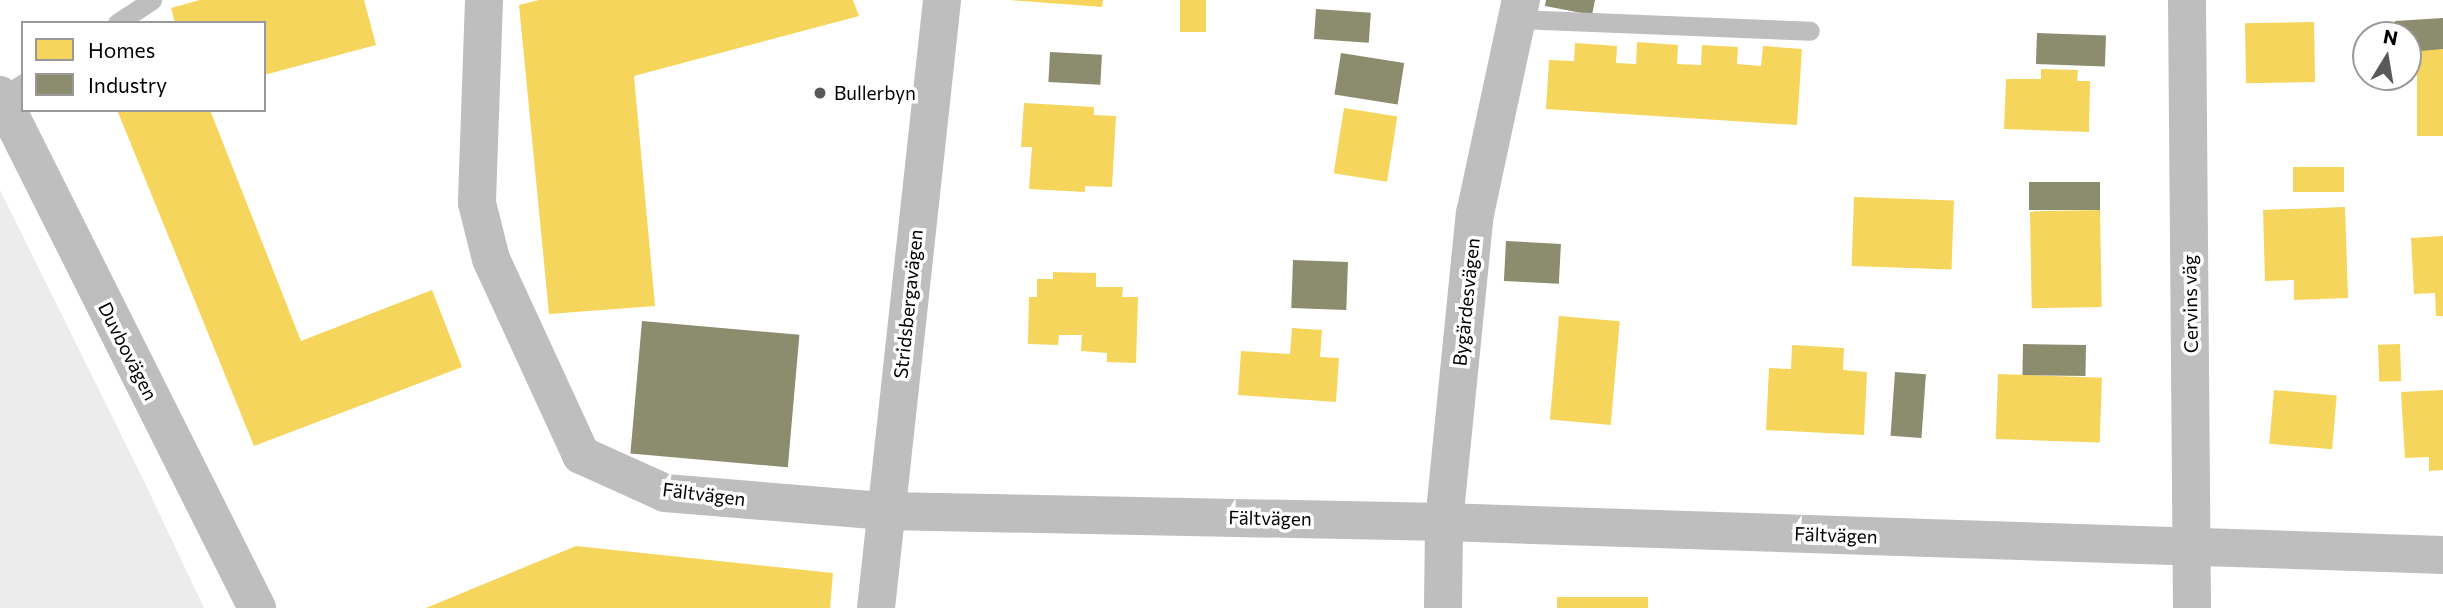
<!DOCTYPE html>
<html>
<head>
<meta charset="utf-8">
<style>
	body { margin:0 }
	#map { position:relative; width:2443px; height:608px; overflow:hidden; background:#fff; font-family:Commissioner,sans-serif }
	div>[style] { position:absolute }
	.green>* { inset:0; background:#ececec }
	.homes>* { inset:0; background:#f6d55c; transform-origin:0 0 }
	.industry>* { inset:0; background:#8c8c6e; transform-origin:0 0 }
	.service>* { height:19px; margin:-9.5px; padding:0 9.5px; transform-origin:9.5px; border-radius:9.5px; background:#bebebe }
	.minor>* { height:38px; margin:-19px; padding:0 19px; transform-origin:19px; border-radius:19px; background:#bebebe }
	.dots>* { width:19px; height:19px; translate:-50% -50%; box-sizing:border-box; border:4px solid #fff; border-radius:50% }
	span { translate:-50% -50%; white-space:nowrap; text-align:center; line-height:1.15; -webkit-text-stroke:7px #fff; paint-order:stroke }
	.poi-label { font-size:19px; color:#000 }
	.left { translate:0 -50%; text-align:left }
	.street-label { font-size:19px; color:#000 }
	.legend { position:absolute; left:21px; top:21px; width:245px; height:91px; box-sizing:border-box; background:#fff; border:2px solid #999; margin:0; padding:9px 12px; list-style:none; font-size:21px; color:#000 }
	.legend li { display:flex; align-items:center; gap:14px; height:35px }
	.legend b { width:35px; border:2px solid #999 }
	.north { position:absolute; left:2352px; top:21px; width:70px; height:70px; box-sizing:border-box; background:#fff; border:2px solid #999; border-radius:50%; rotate:11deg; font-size:19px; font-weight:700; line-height:28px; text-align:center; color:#000 }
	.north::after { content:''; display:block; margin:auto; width:24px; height:32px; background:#595959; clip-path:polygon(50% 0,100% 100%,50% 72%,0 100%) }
</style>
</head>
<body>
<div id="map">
	<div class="green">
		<i style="clip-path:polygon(0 190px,143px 479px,204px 608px,0 608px)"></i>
	</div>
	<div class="homes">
		<i style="clip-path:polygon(200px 0,364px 0,376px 45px,264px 75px,264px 23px,175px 23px,171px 8px)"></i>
		<i style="clip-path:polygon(539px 0,853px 0,859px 16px,634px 76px,655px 306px,549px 314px,519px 5px)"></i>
		<i style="clip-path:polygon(1009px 0,1103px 0,1102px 7px)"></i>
		<i style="left:1180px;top:0;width:26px;height:32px"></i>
		<i style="left:2314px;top:22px;width:60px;height:69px;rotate:89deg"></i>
		<i style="clip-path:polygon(1637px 42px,1678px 45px,1677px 64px,1701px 65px,1702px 45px,1738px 47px,1737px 64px,1761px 66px,1763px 46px,1802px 49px,1797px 125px,1546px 109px,1549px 60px,1574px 61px,1575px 43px,1617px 46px,1616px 63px,1636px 64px)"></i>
		<i style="left:2443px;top:49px;width:87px;height:26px;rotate:90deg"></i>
		<i style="clip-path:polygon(2041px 69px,2078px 70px,2077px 81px,2090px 81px,2089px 132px,2004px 129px,2006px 79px,2041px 79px)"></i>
		<i style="clip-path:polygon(1024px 103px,1094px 107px,1094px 115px,1116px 116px,1112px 187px,1085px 186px,1085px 192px,1029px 189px,1032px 147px,1021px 147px)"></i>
		<i style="left:1344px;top:108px;width:54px;height:66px;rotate:9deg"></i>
		<i style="clip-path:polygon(117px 110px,210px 110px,301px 341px,432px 290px,462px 367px,254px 446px)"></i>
		<i style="left:2344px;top:167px;width:25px;height:51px;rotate:90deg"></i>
		<i style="left:1854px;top:197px;width:100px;height:69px;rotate:2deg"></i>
		<i style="clip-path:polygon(2345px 207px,2348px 298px,2294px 300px,2294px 280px,2265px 281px,2263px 210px)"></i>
		<i style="left:2100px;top:210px;width:97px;height:70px;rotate:89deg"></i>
		<i style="clip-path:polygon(2443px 236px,2443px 316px,2436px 316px,2435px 293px,2414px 294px,2411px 238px)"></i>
		<i style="clip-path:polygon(1053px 272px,1096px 273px,1096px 287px,1123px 287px,1122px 297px,1138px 297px,1136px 363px,1107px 362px,1107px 353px,1081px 351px,1082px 335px,1059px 335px,1058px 345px,1028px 344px,1029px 297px,1037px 297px,1037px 279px,1053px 279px)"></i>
		<i style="left:1559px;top:316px;width:61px;height:104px;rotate:5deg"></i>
		<i style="clip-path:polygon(1292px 328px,1322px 330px,1320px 357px,1339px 358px,1336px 402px,1238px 395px,1241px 351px,1290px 354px)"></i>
		<i style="left:2400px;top:344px;width:37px;height:22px;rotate:88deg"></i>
		<i style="clip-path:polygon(1792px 345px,1844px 348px,1843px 370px,1867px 372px,1864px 435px,1766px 430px,1769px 368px,1791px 369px)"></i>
		<i style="left:1998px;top:374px;width:104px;height:65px;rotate:2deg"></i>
		<i style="left:2274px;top:390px;width:63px;height:54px;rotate:5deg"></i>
		<i style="clip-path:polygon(2443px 390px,2443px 470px,2429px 471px,2429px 457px,2405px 458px,2401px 392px)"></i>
		<i style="clip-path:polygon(576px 546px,833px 573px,830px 608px,426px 608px)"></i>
		<i style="left:1557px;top:597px;width:91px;height:11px"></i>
	</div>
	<div class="industry">
		<i style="clip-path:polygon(1546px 0,1595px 0,1592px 15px,1545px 6px)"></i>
		<i style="left:1316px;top:9px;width:55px;height:30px;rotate:4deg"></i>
		<i style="clip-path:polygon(2443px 18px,2443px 49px,2408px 52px,2408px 35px,2396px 35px,2395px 21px)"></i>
		<i style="left:2037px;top:33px;width:69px;height:31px;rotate:2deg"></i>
		<i style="left:1050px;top:52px;width:52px;height:30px;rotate:3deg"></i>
		<i style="left:1341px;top:53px;width:64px;height:42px;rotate:9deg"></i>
		<i style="left:2100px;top:182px;width:28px;height:71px;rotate:90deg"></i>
		<i style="left:1506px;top:241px;width:55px;height:40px;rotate:3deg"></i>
		<i style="left:1293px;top:260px;width:55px;height:48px;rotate:2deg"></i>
		<i style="left:642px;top:321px;width:158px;height:133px;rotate:5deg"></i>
		<i style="left:2023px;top:344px;width:63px;height:31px;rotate:1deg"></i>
		<i style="left:1895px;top:372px;width:31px;height:64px;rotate:4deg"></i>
	</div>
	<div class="service">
		<i style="left:1517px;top:19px;width:293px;rotate:2.3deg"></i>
		<i style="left:117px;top:23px;width:42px;rotate:-33.3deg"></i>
		<i style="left:1px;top:97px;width:26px;rotate:-32deg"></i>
	</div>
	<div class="minor">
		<i style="left:484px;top:0;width:203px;rotate:92deg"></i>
		<i style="left:477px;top:203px;width:58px;rotate:76deg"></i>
		<i style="left:491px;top:259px;width:216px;rotate:65.3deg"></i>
		<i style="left:581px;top:455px;width:92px;rotate:24.3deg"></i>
		<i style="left:665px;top:493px;width:221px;rotate:4.7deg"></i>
		<i style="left:885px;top:511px;width:559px;rotate:1.13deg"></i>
		<i style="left:1444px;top:522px;width:1000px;rotate:1.89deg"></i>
		<i style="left:2187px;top:0;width:608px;rotate:89.53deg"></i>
		<i style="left:0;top:95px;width:574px;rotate:63.39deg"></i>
		<i style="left:876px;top:608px;width:612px;rotate:-83.8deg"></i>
		<i style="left:1443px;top:608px;width:86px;rotate:-89.3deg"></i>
		<i style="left:1444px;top:522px;width:310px;rotate:-84.3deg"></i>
		<i style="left:1475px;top:214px;width:219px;rotate:-77.9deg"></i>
	</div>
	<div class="dots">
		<i style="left:820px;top:93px;background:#595959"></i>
	</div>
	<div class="poi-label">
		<span class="left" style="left:834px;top:93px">Bullerbyn</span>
	</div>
	<div class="street-label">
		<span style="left:1466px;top:302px;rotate:-84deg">Bygärdesvägen</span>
		<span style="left:908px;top:304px;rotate:-84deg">Stridsbergavägen</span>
		<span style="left:2190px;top:304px;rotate:-91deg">Cervins väg</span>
		<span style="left:128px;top:351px;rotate:63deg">Duvbovägen</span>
		<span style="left:704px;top:494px;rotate:7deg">Fältvägen</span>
		<span style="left:1270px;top:518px;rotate:1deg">Fältvägen</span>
		<span style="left:1836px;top:535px;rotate:2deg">Fältvägen</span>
	</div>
	<ul class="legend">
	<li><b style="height:19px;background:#f6d55c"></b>Homes</li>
	<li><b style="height:19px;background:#8c8c6e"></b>Industry</li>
	</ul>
	<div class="north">N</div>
</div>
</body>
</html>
